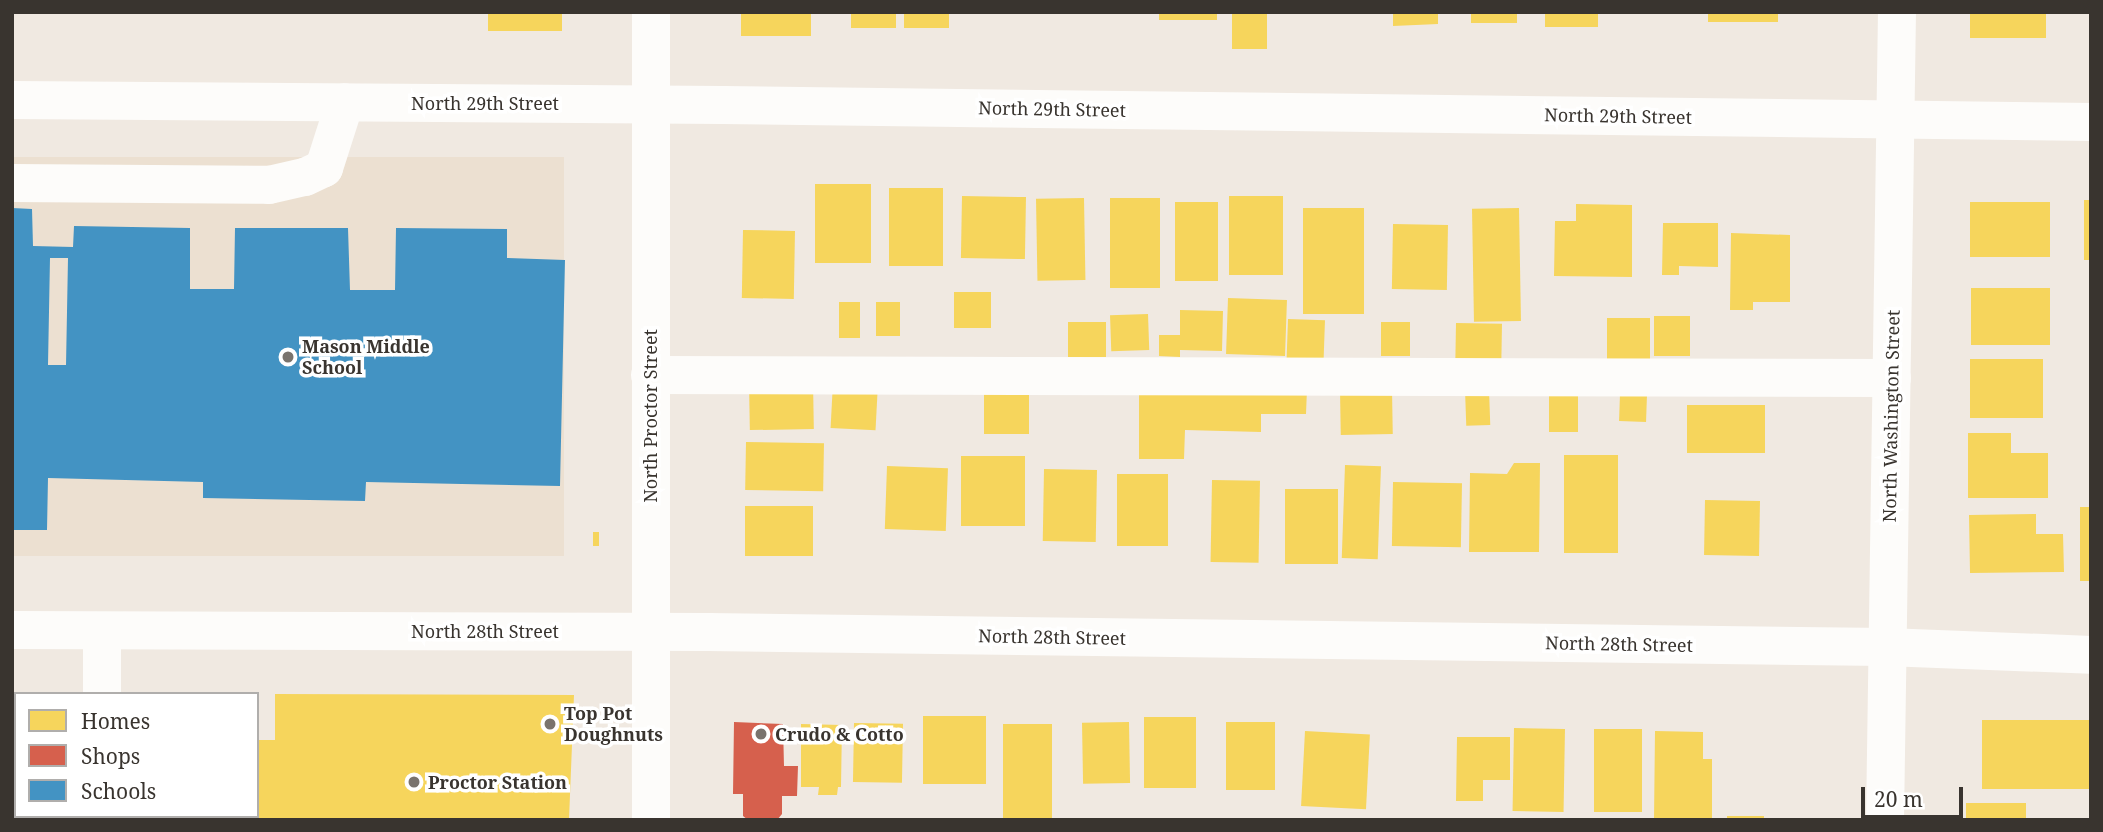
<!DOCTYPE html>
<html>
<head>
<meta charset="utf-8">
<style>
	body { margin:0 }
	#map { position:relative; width:2103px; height:832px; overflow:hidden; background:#f0e9e1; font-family:"Noto Serif",serif }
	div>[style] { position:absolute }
	.built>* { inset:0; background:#ece0d1; transform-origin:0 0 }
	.homes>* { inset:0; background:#f6d55c; transform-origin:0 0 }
	.shops>* { inset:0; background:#d6604d }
	.schools>* { inset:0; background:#4393c3 }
	.minor>* { height:38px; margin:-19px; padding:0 19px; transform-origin:19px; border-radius:19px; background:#fdfcfa }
	.dots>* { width:19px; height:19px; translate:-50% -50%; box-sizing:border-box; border:4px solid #fff; border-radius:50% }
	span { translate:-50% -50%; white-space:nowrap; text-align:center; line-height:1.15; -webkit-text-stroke:7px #fff; paint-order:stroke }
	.street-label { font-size:18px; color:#39342f }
	.poi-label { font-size:18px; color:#39342f; font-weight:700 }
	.left { translate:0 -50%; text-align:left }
	.frame { position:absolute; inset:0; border:14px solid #39342f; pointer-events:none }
	.legend { position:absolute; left:14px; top:692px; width:245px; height:126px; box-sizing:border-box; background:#fff; border:2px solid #b0aeac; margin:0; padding:9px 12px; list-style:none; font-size:21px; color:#39342f }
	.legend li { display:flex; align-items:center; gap:14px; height:35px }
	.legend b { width:35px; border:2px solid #b0aeac }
	.scale { position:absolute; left:1861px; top:787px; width:102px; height:32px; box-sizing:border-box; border:4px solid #39342f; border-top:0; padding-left:9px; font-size:21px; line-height:24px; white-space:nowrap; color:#39342f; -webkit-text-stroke:5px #fff; paint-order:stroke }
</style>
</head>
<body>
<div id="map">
	<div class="built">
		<i style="left:12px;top:157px;width:552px;height:399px"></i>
	</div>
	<div class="homes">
		<i style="left:488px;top:12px;width:74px;height:19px"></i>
		<i style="left:741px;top:12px;width:70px;height:24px"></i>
		<i style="left:851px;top:12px;width:45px;height:16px"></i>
		<i style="left:904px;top:12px;width:45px;height:16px"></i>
		<i style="left:1159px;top:12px;width:58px;height:8px"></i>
		<i style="left:1232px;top:12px;width:35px;height:37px"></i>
		<i style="clip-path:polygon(1393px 12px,1438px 12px,1438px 24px,1393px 26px)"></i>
		<i style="left:1471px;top:12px;width:46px;height:11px"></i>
		<i style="left:1545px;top:12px;width:53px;height:15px"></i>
		<i style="left:1708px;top:12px;width:70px;height:10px"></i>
		<i style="left:1970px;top:12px;width:76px;height:26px"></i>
		<i style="left:815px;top:184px;width:56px;height:79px"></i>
		<i style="left:889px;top:188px;width:54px;height:78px"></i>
		<i style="left:962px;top:196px;width:64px;height:62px;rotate:1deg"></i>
		<i style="left:1229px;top:196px;width:54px;height:79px"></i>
		<i style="left:1084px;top:198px;width:82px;height:48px;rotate:89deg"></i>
		<i style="left:1110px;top:198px;width:50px;height:90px"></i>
		<i style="left:2084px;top:200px;width:7px;height:60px"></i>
		<i style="left:1175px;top:202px;width:43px;height:79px"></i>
		<i style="left:1970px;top:202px;width:80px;height:55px"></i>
		<i style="clip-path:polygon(1576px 204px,1632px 205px,1632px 277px,1554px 276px,1555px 221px,1576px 221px)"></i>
		<i style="left:1303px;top:208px;width:61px;height:106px"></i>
		<i style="left:1519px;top:208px;width:113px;height:47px;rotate:89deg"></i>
		<i style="clip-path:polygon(1663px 223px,1718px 223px,1718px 267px,1679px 266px,1679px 275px,1662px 275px)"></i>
		<i style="left:1393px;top:224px;width:55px;height:65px;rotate:1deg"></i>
		<i style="left:743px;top:230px;width:52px;height:68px;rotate:1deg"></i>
		<i style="clip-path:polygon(1731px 233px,1790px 235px,1790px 302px,1753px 302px,1753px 310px,1730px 310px)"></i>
		<i style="left:1971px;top:288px;width:79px;height:57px"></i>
		<i style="left:954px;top:292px;width:37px;height:36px"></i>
		<i style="left:1228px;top:298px;width:59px;height:56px;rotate:2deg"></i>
		<i style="left:839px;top:302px;width:21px;height:36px"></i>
		<i style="left:876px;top:302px;width:24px;height:34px"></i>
		<i style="clip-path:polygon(1180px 310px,1223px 311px,1222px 351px,1180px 350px,1180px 357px,1159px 356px,1159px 335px,1180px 335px)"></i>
		<i style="left:1148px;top:314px;width:36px;height:38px;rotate:88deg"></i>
		<i style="left:1654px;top:316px;width:36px;height:40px"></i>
		<i style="left:1607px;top:318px;width:43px;height:51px"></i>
		<i style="left:1288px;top:319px;width:37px;height:40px;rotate:2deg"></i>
		<i style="left:1068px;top:322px;width:38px;height:35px"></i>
		<i style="left:1381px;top:322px;width:29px;height:34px"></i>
		<i style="left:1456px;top:323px;width:46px;height:41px;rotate:1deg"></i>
		<i style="left:1970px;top:359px;width:73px;height:59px"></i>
		<i style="left:813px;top:381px;width:48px;height:64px;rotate:89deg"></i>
		<i style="left:833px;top:382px;width:45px;height:46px;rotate:3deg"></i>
		<i style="clip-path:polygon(1139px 388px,1307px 389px,1306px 414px,1261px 414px,1261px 432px,1185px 430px,1184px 459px,1139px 459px)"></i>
		<i style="left:1489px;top:389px;width:36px;height:24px;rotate:88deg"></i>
		<i style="left:1392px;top:390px;width:44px;height:52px;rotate:89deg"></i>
		<i style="left:1549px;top:390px;width:29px;height:42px"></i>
		<i style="left:984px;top:391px;width:45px;height:43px"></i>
		<i style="left:1620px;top:394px;width:27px;height:27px;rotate:2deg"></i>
		<i style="left:1687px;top:405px;width:78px;height:48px"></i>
		<i style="clip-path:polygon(1968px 433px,2011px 433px,2011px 453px,2048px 453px,2048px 498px,1968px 498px)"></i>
		<i style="left:746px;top:442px;width:78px;height:48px;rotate:1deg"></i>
		<i style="left:1564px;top:455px;width:54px;height:98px"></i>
		<i style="left:961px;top:456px;width:64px;height:70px"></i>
		<i style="clip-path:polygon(1514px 463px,1540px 463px,1539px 552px,1469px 552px,1470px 473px,1507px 474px)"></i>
		<i style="left:1345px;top:465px;width:36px;height:93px;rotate:2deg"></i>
		<i style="left:887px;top:466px;width:61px;height:63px;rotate:2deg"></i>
		<i style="left:1044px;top:469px;width:53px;height:72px;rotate:1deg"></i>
		<i style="left:1117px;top:474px;width:51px;height:72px"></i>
		<i style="left:1212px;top:480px;width:48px;height:82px;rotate:1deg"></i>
		<i style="left:1393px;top:482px;width:69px;height:64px;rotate:1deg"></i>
		<i style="left:1285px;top:489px;width:53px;height:75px"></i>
		<i style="left:1705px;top:500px;width:55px;height:55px;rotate:1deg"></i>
		<i style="left:745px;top:506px;width:68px;height:50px"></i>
		<i style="left:2080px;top:507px;width:11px;height:74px"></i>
		<i style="clip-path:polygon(2036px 514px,2036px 534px,2063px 534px,2064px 572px,1970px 573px,1969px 515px)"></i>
		<i style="left:593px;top:532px;width:6px;height:14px"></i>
		<i style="clip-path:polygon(275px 694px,574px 695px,569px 820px,158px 820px,158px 816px,257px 816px,257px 740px,275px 740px)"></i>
		<i style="left:923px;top:716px;width:63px;height:68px"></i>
		<i style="left:1144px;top:717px;width:52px;height:71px"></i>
		<i style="left:1982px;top:720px;width:109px;height:69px"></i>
		<i style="left:1129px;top:722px;width:61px;height:47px;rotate:89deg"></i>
		<i style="left:1226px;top:722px;width:49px;height:68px"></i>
		<i style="left:854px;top:723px;width:49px;height:59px;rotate:1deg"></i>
		<i style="clip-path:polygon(801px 724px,842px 725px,841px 787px,838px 787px,837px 795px,818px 795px,819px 787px,801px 787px)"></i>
		<i style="left:1003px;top:724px;width:49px;height:96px"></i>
		<i style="left:1514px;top:728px;width:51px;height:83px;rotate:1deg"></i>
		<i style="left:1594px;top:729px;width:48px;height:83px"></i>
		<i style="left:1305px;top:731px;width:65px;height:75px;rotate:3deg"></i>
		<i style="clip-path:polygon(1655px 731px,1703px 732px,1703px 759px,1712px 759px,1712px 820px,1654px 820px)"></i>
		<i style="clip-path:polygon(1457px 737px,1510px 737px,1510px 780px,1483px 780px,1483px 801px,1456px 801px)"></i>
		<i style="left:1966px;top:803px;width:60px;height:17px"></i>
		<i style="left:1727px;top:816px;width:37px;height:4px"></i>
	</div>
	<div class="shops">
		<i style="clip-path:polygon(734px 722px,783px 724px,784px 766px,798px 766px,797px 796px,782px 796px,782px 814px,777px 820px,748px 820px,743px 816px,743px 794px,733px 794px)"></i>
	</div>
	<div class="schools">
		<i style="clip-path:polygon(evenodd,12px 208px,32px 209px,33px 246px,73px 247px,74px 226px,190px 228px,190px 289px,234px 289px,235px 228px,348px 228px,350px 290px,395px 290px,396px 228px,507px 229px,507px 258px,565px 260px,560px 486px,366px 482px,365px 501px,203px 498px,203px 482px,48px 478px,47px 530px,12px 530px,12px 208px,50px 258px,68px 258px,66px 365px,48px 365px,50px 258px)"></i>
	</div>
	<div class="minor">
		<i style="left:651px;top:12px;width:808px;rotate:90deg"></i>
		<i style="left:12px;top:100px;width:711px;rotate:0.4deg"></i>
		<i style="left:723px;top:105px;width:1368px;rotate:0.71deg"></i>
		<i style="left:12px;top:183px;width:257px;rotate:0.4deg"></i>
		<i style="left:269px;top:185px;width:37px;rotate:-13deg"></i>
		<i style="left:305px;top:177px;width:21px;rotate:-25deg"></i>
		<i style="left:324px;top:168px;width:69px;rotate:-72.3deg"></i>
		<i style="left:650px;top:375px;width:1242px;rotate:0.14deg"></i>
		<i style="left:12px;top:630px;width:696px;rotate:0.16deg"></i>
		<i style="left:708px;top:632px;width:1178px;rotate:0.73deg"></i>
		<i style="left:1886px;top:647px;width:205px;rotate:2.2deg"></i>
		<i style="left:102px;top:631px;width:63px;rotate:90deg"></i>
		<i style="left:102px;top:816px;width:4px;rotate:90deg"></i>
		<i style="left:1885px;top:820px;width:808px;rotate:-89.15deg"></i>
	</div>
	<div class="dots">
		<i style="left:288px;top:357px;background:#79736d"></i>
		<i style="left:550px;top:724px;background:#79736d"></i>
		<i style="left:761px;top:734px;background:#79736d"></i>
		<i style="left:414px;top:782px;background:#79736d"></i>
	</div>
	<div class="street-label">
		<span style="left:485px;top:103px">North 29th Street</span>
		<span style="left:1052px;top:109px;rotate:1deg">North 29th Street</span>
		<span style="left:1618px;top:116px;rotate:1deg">North 29th Street</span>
		<span style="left:650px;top:416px;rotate:-90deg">North Proctor Street</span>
		<span style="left:1891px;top:416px;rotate:-89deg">North Washington Street</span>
		<span style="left:485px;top:631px">North 28th Street</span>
		<span style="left:1052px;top:637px;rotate:1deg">North 28th Street</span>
		<span style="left:1619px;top:644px;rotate:1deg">North 28th Street</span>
	</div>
	<div class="poi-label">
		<span class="left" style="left:302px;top:357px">Mason Middle<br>School</span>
		<span class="left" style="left:564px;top:724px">Top Pot<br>Doughnuts</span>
		<span class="left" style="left:775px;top:734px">Crudo &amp; Cotto</span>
		<span class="left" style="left:428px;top:782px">Proctor Station</span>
	</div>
	<div class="frame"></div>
	<ul class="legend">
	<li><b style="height:19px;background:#f6d55c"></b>Homes</li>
	<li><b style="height:19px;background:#d6604d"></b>Shops</li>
	<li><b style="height:19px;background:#4393c3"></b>Schools</li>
	</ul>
	<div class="scale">20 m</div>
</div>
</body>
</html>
